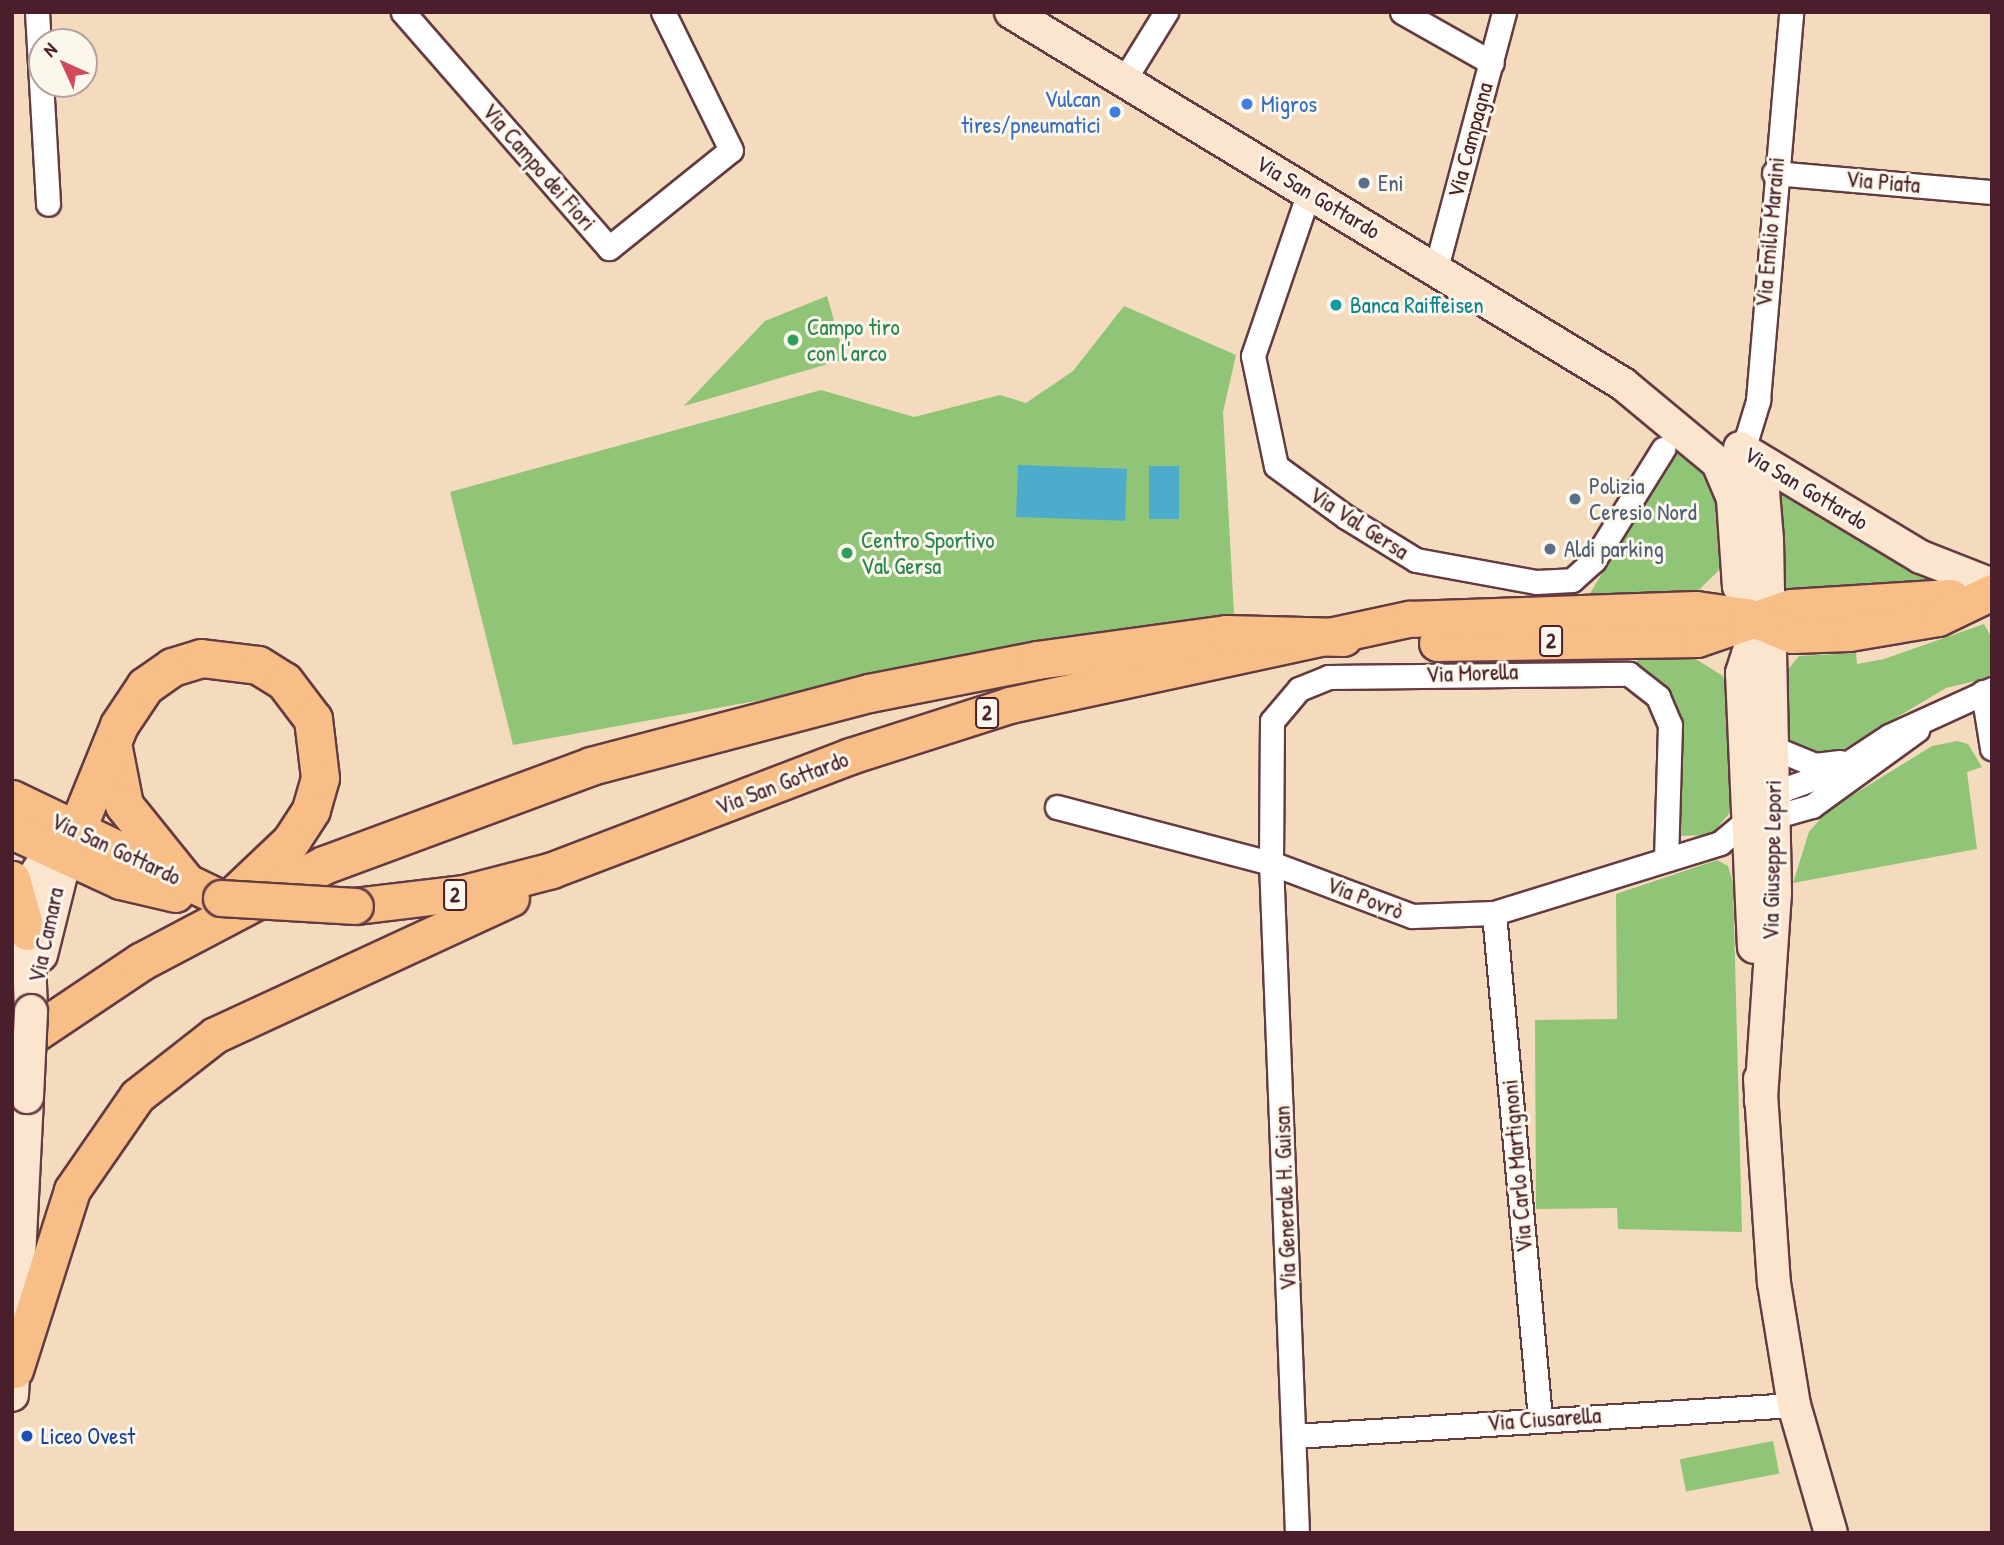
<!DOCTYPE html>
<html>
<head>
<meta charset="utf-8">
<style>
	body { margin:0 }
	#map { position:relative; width:2004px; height:1545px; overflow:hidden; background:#f4dbbe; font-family:"Patrick Hand",sans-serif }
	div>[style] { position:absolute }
	.green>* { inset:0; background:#90c476; transform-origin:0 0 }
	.water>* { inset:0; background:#4dabcc; transform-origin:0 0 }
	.roads { filter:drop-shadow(2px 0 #643b41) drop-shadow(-2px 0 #643b41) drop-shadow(0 2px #643b41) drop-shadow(0 -2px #643b41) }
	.minor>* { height:23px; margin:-11.5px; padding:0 11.5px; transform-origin:11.5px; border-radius:11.5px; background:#fff }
	.secondary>* { height:32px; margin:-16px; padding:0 16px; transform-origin:16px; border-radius:16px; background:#fce5cf }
	.primary>* { height:35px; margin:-17.5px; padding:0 17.5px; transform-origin:17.5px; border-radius:17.5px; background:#f7be88 }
	.trunk>* { height:37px; margin:-18.5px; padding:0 18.5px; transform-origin:18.5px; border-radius:18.5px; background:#f7be88 }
	.bridges { filter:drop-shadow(2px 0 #643b41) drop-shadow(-2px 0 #643b41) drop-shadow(0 2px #643b41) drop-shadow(0 -2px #643b41) }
	.secondary-bridge>* { height:32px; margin:-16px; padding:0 16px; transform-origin:16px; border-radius:16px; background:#fce5cf }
	.primary-bridge>* { height:35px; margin:-17.5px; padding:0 17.5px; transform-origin:17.5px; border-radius:17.5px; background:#f7be88 }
	.dots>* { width:19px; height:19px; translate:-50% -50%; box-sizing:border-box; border:4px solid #fbf7ec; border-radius:50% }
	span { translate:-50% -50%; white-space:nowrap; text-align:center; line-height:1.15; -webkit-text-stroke:6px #fbf7ec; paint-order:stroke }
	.shield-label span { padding:2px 5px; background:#fbf7ec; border:2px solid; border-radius:5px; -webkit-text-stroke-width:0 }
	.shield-label { font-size:21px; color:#4a1f2b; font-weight:700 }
	.shop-label { font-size:23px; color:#366cbe }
	.right { translate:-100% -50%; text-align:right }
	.left { translate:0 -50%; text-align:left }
	.street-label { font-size:23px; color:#4a1f2b }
	.service-label { font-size:23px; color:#4e5e75 }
	.culture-label { font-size:23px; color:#0d838f }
	.leisure-label { font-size:23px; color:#27864d }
	.transit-label { font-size:23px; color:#164399 }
	.frame { position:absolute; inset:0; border:14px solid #4a1f2b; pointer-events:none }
	.north { position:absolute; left:28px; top:28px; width:70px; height:70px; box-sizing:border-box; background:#fbf7ec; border:2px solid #b4a19f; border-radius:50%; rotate:315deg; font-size:19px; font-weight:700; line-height:28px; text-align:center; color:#4a1f2b }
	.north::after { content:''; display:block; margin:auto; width:24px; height:32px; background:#d1495b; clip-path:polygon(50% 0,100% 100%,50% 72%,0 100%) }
</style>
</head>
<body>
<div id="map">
	<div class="green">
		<i style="clip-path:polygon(827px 296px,845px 359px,684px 406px,765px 321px)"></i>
		<i style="clip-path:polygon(1124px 306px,1236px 355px,1223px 412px,1234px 614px,513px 745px,450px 492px,821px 390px,914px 417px,1000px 395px,1026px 403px,1073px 371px)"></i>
		<i style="clip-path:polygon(1682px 439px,1720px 497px,1725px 552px,1718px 571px,1700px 589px,1677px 599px,1585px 602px)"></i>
		<i style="clip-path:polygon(1775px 486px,1939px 583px,1779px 600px)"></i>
		<i style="clip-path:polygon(1984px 624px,1992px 638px,1992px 677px,1946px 688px,1830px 757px,1797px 750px,1790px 739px,1786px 672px,1799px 656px,1856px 653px,1857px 664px,1884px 659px)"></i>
		<i style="clip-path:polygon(1639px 652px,1694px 658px,1723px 676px,1730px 700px,1734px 808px,1711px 835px,1679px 836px,1673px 824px,1680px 737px,1636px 669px)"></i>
		<i style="clip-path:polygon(1957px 741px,1968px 744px,1982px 767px,1967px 772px,1977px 849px,1793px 883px,1809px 832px,1827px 811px,1932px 746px)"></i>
		<i style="clip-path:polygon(1717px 860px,1728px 866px,1733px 882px,1742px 1232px,1618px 1229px,1617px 1208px,1536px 1209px,1535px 1020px,1617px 1019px,1616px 894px)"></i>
		<i style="left:1773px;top:1441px;width:33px;height:95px;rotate:79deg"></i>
	</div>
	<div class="water">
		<i style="left:1018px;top:465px;width:109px;height:52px;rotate:2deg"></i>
		<i style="left:1149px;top:466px;width:30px;height:53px"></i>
	</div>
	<div class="roads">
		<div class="minor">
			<i style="left:37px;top:12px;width:192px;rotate:86.7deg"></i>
			<i style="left:403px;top:12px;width:313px;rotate:48.9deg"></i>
			<i style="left:609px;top:248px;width:156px;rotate:-38.8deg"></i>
			<i style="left:731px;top:150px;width:154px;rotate:-116.2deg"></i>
			<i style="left:1402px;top:12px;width:103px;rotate:29.5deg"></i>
			<i style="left:1124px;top:80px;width:80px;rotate:-58.3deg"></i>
			<i style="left:1774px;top:173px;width:219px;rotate:5deg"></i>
			<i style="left:1309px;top:192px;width:173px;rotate:108.9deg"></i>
			<i style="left:1253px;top:356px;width:112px;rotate:78.2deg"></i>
			<i style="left:1276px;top:466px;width:87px;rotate:36.1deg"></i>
			<i style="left:1346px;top:517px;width:82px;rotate:31.6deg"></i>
			<i style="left:1416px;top:560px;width:122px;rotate:10.4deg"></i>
			<i style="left:1536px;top:582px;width:36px;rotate:-3deg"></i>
			<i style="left:1572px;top:580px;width:30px;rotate:-42deg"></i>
			<i style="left:1594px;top:560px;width:131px;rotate:-58.1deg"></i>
			<i style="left:1436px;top:268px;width:265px;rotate:-75.1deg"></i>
			<i style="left:1731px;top:459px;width:27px;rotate:-54deg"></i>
			<i style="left:1747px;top:437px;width:39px;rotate:-73deg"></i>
			<i style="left:1758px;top:400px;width:389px;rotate:-85.1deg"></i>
			<i style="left:1983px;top:692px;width:57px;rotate:80.9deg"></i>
			<i style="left:1774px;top:748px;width:44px;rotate:22.5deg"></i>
			<i style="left:1815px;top:765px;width:25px;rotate:-7deg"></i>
			<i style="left:1057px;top:807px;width:221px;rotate:14.7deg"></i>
			<i style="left:1271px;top:863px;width:151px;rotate:20.6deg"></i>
			<i style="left:1412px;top:916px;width:82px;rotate:-2.1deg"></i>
			<i style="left:1494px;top:913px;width:237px;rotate:-17.2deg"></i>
			<i style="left:1720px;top:843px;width:85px;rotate:-39.7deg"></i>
			<i style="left:1785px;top:789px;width:55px;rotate:-20.1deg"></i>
			<i style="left:1837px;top:770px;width:62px;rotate:-33.2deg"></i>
			<i style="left:1889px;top:736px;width:113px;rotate:-24.5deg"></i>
			<i style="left:1759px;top:821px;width:55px;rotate:-15.8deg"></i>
			<i style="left:1812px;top:806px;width:130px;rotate:-35.9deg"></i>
			<i style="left:1494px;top:913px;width:507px;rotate:84.8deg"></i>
			<i style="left:1294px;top:1436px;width:501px;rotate:-3.55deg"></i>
			<i style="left:1297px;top:1533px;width:671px;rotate:-92.22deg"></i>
			<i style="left:1271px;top:863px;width:142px;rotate:-89.6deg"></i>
			<i style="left:1272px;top:721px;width:42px;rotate:-49.8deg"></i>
			<i style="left:1299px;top:689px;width:31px;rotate:-22deg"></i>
			<i style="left:1328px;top:677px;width:301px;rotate:-0.6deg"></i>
			<i style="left:1629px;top:674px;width:37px;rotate:38deg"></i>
			<i style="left:1658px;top:697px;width:30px;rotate:67deg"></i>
			<i style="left:1670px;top:725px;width:134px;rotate:91.7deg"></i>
		</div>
		<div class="secondary">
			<i style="left:1011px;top:12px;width:716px;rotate:31.29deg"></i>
			<i style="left:1623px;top:384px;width:124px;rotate:39.7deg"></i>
			<i style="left:1718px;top:463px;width:39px;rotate:67deg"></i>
			<i style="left:1733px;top:499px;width:87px;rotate:86.1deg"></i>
			<i style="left:1739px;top:586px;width:72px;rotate:64.5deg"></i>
			<i style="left:1770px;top:651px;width:242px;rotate:88.8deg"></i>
			<i style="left:1775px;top:893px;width:208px;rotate:93.9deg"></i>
			<i style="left:1740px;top:448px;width:50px;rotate:62.4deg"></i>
			<i style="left:1763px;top:492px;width:48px;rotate:85.2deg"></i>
			<i style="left:1767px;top:540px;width:51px;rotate:88.9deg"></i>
			<i style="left:1768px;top:591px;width:86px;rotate:107.6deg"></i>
			<i style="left:1742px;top:673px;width:274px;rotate:87.5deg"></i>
			<i style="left:1745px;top:451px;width:205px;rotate:31.1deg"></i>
			<i style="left:1921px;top:557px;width:76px;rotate:21.5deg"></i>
			<i style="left:41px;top:955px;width:99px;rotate:-76deg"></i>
			<i style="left:31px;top:1011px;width:109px;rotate:-92.1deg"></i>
			<i style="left:27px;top:902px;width:23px;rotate:-77deg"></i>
			<i style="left:32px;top:880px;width:33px;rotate:-57deg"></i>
			<i style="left:1760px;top:1079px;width:204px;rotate:86.1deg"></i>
			<i style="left:1774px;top:1283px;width:124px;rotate:80.7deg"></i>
			<i style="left:1794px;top:1405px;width:133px;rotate:73.9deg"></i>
			<i style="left:12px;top:1395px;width:298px;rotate:-87.1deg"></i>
		</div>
		<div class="primary">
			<i style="left:1437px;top:643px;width:260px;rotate:-0.9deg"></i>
			<i style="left:1697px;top:639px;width:99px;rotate:-18.8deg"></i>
			<i style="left:1791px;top:607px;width:160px;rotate:-3.6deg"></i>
			<i style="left:12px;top:798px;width:232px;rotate:25.6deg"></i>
			<i style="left:12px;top:831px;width:119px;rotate:24.8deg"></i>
			<i style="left:120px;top:881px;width:57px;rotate:13.1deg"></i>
			<i style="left:12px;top:879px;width:55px;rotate:74.2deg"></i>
			<i style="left:355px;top:906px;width:110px;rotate:-6.8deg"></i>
			<i style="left:464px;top:893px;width:91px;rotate:-14.6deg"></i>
			<i style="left:552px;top:870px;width:319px;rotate:-20.9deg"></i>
			<i style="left:850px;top:756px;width:168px;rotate:-17.7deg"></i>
			<i style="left:1010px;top:705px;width:408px;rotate:-12.2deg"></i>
			<i style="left:1409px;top:619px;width:287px;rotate:-2deg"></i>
			<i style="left:1696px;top:609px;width:50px;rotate:8deg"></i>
			<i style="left:1746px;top:616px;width:50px;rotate:22.4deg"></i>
			<i style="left:1792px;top:635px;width:57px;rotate:-2deg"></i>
			<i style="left:1849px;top:633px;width:90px;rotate:-9.6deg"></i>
			<i style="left:1938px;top:618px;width:60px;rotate:-25.7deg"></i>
			<i style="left:15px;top:1370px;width:189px;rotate:-72.4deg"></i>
			<i style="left:72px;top:1190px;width:114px;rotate:-55.3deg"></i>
			<i style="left:137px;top:1096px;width:99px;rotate:-38deg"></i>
			<i style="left:215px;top:1035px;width:326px;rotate:-24.8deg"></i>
		</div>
		<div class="trunk">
			<i style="left:112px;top:743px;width:63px;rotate:79deg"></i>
			<i style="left:124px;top:805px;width:99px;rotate:51.2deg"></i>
			<i style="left:76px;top:831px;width:114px;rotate:-67.9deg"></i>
			<i style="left:119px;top:725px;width:47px;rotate:-56.3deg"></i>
			<i style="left:145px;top:686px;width:33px;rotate:-35deg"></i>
			<i style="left:172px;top:667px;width:30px;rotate:-17deg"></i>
			<i style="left:201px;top:658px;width:57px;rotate:7deg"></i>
			<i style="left:258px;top:665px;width:31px;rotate:32deg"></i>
			<i style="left:284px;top:681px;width:48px;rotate:52.7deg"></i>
			<i style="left:313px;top:719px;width:59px;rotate:83.2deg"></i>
			<i style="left:320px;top:778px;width:33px;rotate:106deg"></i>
			<i style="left:311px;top:810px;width:38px;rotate:123deg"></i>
			<i style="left:290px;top:842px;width:81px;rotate:136.5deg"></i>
			<i style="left:12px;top:1048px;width:156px;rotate:-33.8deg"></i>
			<i style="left:142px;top:961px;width:206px;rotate:-27.8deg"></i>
			<i style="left:324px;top:865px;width:285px;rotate:-20.3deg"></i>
			<i style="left:591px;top:766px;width:287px;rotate:-14.7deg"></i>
			<i style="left:869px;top:693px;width:171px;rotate:-11.1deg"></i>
			<i style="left:1037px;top:660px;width:191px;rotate:-7.8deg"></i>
			<i style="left:1226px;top:634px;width:117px;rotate:1.5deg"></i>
		</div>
	</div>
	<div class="bridges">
		<div class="secondary-bridge">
			<i style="left:27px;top:1097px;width:86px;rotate:-87.3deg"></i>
		</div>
		<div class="primary-bridge">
			<i style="left:221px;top:898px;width:134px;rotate:3.4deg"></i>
		</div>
	</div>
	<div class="dots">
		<i style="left:1247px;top:104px;background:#3f7fe0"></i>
		<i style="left:1115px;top:112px;background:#3f7fe0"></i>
		<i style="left:1364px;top:183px;background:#5c6f8a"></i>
		<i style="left:1336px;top:305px;background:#0f9aa8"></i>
		<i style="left:793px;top:340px;background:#2e9e5b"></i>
		<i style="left:1575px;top:499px;background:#5c6f8a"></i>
		<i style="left:1550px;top:549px;background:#5c6f8a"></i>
		<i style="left:847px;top:553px;background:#2e9e5b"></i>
		<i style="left:27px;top:1436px;background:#1a4fb4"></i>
	</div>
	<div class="shield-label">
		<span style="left:1551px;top:641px">2</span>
		<span style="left:987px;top:713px">2</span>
		<span style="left:455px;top:895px">2</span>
	</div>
	<div class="shop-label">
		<span class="right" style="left:1101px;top:112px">Vulcan<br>tires/pneumatici</span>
		<span class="left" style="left:1261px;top:104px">Migros</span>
	</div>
	<div class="street-label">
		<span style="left:1470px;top:140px;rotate:-75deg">Via Campagna</span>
		<span style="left:539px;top:167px;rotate:49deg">Via Campo dei Fiori</span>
		<span style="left:1883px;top:182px;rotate:5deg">Via Piata</span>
		<span style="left:1318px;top:197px;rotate:31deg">Via San Gottardo</span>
		<span style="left:1770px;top:232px;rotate:-85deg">Via Emilio Maraini</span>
		<span style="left:1806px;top:488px;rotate:31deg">Via San Gottardo</span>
		<span style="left:1359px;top:523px;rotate:33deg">Via Val Gersa</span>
		<span style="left:1472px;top:673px;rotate:-2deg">Via Morella</span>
		<span style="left:782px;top:783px;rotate:-21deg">Via San Gottardo</span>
		<span style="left:116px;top:849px;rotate:25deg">Via San Gottardo</span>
		<span style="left:1772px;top:860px;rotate:-89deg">Via Giuseppe Lepori</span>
		<span style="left:1365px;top:898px;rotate:21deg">Via Povrò</span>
		<span style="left:46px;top:935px;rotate:-78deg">Via Camara</span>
		<span style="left:1517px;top:1166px;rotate:-95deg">Via Carlo Martignoni</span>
		<span style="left:1285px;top:1198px;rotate:-92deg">Via Generale H. Guisan</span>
		<span style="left:1544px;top:1419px;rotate:-4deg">Via Ciusarella</span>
	</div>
	<div class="service-label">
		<span class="left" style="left:1378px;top:183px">Eni</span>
		<span class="left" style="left:1589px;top:499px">Polizia<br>Ceresio Nord</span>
		<span class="left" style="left:1564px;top:549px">Aldi parking</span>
	</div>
	<div class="culture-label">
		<span class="left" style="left:1350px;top:305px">Banca Raiffeisen</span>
	</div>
	<div class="leisure-label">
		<span class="left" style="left:807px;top:340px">Campo tiro<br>con l'arco</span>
		<span class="left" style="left:861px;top:553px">Centro Sportivo<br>Val Gersa</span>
	</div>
	<div class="transit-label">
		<span class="left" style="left:41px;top:1436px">Liceo Ovest</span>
	</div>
	<div class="frame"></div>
	<div class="north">N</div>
</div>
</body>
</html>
